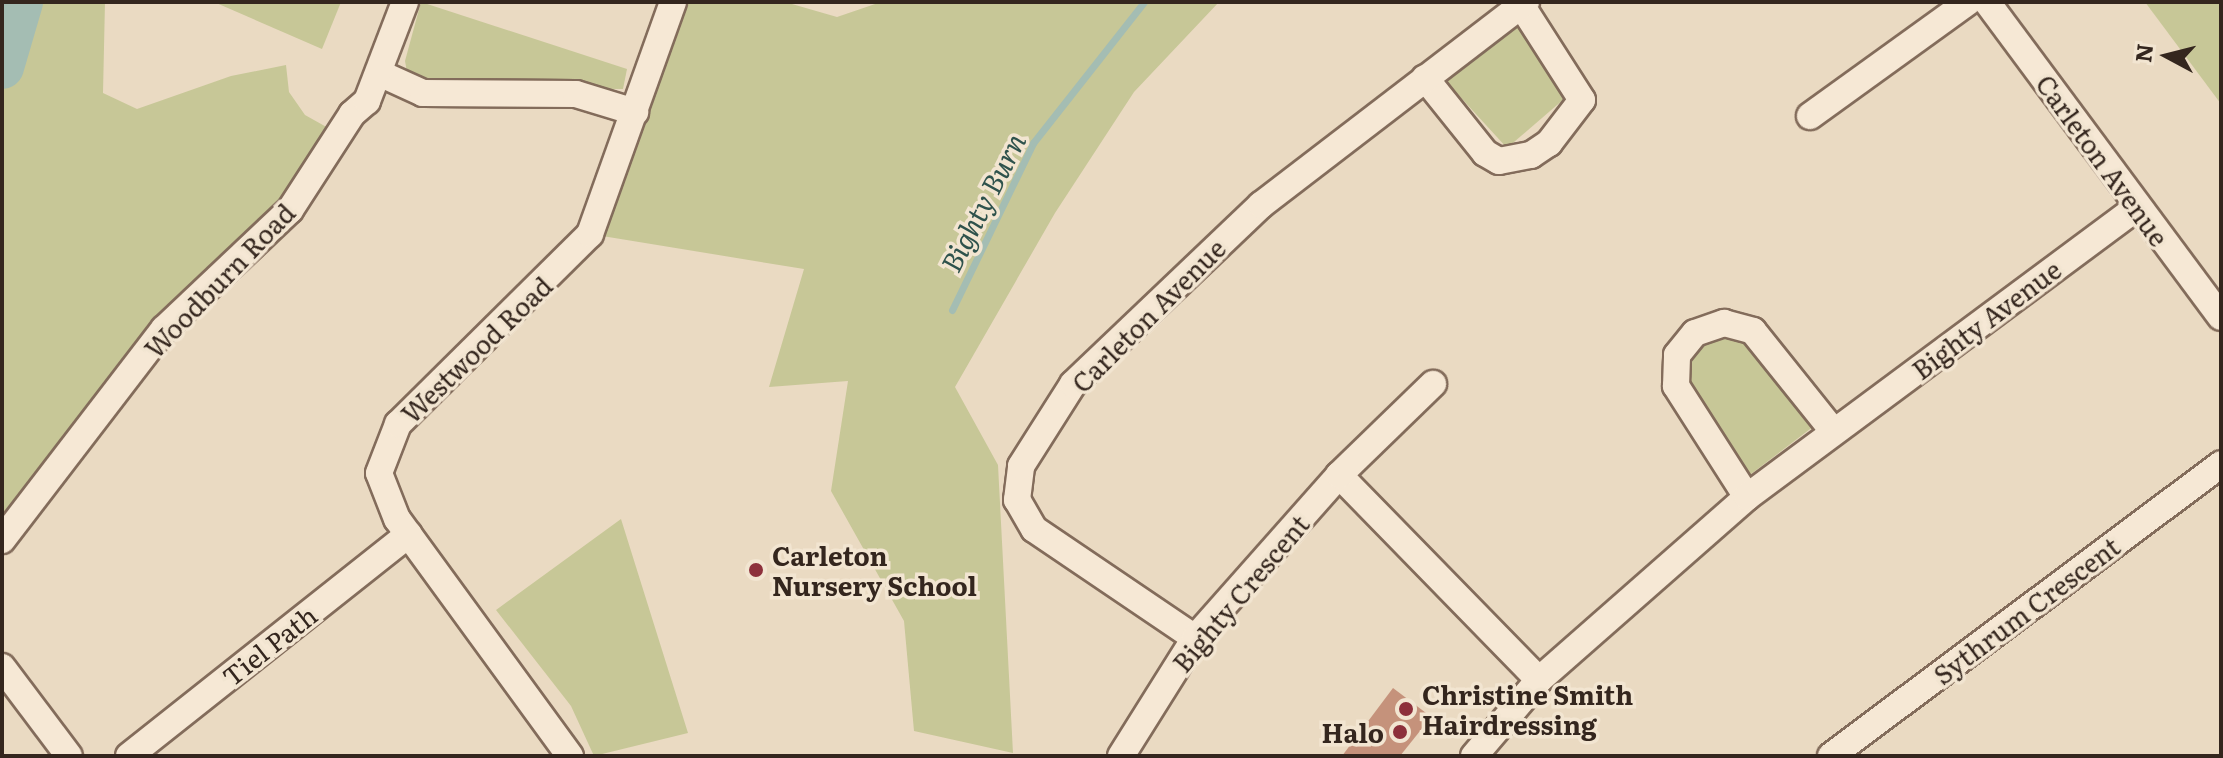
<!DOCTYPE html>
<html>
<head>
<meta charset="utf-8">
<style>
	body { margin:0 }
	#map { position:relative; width:2223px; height:758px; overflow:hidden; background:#eadac2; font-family:Literata,serif }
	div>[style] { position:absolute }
	.green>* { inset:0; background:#c7c797 }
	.stream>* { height:7px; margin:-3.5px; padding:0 3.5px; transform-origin:3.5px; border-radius:3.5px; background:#a4bdb3 }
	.river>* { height:44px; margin:-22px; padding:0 22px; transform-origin:22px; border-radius:22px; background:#a4bdb3 }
	.building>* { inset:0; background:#c5927b }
	.roads { filter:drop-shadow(2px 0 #836c5b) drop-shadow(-2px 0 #836c5b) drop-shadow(0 2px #836c5b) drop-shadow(0 -2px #836c5b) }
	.minor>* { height:26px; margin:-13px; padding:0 13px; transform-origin:13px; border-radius:13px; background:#f6e8d5 }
	.dots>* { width:22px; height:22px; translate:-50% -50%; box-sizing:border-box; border:4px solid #f2e5d1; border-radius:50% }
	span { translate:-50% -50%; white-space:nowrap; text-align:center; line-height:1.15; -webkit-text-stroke:7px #f2e5d1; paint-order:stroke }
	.street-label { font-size:26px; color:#34261e }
	.poi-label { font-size:26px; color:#34261e; font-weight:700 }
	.left { translate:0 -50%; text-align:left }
	.right { translate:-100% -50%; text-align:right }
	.water-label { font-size:28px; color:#2e524c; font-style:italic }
	.frame { position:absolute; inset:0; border:4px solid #34261e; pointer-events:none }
	.north { position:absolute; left:2127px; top:16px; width:80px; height:80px; -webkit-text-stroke:6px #f2e5d1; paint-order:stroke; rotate:277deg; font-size:22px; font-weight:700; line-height:32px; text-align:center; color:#34261e }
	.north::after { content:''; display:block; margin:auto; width:28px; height:36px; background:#34261e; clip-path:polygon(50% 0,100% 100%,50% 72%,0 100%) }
</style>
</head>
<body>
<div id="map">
	<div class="green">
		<i style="clip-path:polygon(21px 2px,105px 2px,103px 93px,137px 109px,231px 76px,286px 65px,289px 92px,305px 115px,339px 134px,2px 540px,2px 67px)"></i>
		<i style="clip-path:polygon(214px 2px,341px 2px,322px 49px)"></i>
		<i style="clip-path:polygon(421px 2px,627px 69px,623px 89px,492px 88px,422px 80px,407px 72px,405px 61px)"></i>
		<i style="clip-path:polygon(683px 2px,785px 2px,837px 17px,881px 2px,1219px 2px,1134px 92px,1055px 213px,955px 387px,998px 465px,1013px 753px,914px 731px,904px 621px,831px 491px,848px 381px,769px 387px,804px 269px,590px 234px)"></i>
		<i style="clip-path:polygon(2145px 2px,2221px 2px,2221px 104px)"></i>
		<i style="clip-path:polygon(1517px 21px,1564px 99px,1507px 148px,1442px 77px)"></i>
		<i style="clip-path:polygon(1716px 335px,1740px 335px,1818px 423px,1747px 477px,1688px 385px,1689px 360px)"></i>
		<i style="clip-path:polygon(621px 519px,688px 733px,594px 756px,571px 706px,496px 610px)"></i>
	</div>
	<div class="stream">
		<i style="left:952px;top:310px;width:186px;rotate:-64.1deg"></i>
		<i style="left:1033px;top:143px;width:179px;rotate:-51.8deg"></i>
	</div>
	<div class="river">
		<i style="left:2px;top:67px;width:68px;rotate:-73.7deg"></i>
	</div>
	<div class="building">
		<i style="clip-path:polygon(1393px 688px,1430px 716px,1420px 731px,1400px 756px,1342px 756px)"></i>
	</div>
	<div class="roads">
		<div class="minor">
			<i style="left:1987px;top:2px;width:392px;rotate:53.4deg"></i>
			<i style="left:379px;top:73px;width:48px;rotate:24.4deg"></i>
			<i style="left:423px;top:93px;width:153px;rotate:0.4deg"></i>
			<i style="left:576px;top:94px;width:62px;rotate:17deg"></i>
			<i style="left:1425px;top:78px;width:96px;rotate:51.3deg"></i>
			<i style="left:1485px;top:153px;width:16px;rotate:30deg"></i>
			<i style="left:1499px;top:161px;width:33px;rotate:-11deg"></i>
			<i style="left:1531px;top:155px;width:22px;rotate:-34deg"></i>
			<i style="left:1549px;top:143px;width:54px;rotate:-52.5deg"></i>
			<i style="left:1582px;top:100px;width:112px;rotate:-122.6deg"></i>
			<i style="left:1810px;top:116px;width:195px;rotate:-35.8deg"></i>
			<i style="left:1339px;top:475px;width:286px;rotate:45.7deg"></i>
			<i style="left:1747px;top:497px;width:132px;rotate:-122.6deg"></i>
			<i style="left:1676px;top:386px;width:31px;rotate:-88deg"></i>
			<i style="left:1677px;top:355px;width:28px;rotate:-51deg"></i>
			<i style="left:1695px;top:333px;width:31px;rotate:-19deg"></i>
			<i style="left:1724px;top:323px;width:30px;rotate:15deg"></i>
			<i style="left:1753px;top:331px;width:129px;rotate:51.3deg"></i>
			<i style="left:2px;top:540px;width:266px;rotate:-52.5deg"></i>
			<i style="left:164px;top:329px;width:173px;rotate:-43.4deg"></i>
			<i style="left:290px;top:210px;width:114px;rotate:-57.1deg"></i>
			<i style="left:352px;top:114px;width:20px;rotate:-41deg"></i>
			<i style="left:367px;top:101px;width:106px;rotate:-69deg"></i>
			<i style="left:1195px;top:638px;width:194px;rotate:-145.9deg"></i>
			<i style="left:1034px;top:529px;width:34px;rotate:-120deg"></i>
			<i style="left:1017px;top:500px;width:34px;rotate:-83deg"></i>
			<i style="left:1021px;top:466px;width:97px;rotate:-57.6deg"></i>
			<i style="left:1073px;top:384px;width:260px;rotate:-43.6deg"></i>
			<i style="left:1261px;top:205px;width:334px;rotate:-37.5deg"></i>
			<i style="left:2px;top:667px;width:111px;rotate:53deg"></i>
			<i style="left:129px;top:756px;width:357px;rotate:-38.4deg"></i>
			<i style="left:570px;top:756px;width:293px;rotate:-126.1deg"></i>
			<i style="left:397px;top:519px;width:49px;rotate:-111.4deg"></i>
			<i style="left:379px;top:473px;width:53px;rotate:-68.8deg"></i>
			<i style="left:398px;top:424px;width:270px;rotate:-44.7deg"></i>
			<i style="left:590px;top:234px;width:246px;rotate:-70.3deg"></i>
			<i style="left:1121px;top:756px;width:139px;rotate:-57.9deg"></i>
			<i style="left:1195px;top:638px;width:217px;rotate:-48.5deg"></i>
			<i style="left:1339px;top:475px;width:131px;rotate:-44.1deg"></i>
			<i style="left:1474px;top:756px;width:100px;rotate:-49.5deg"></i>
			<i style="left:1539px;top:680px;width:277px;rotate:-41.3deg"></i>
			<i style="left:1747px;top:497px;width:486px;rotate:-36.6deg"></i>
			<i style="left:1831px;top:756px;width:487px;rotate:-36.8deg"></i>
		</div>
	</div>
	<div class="dots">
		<i style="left:756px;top:570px;background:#8d303b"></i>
		<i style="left:1406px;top:709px;background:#8d303b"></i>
		<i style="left:1400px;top:732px;background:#8d303b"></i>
	</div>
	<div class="street-label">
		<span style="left:2103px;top:160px;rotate:54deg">Carleton Avenue</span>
		<span style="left:219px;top:280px;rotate:-46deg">Woodburn Road</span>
		<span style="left:1148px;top:315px;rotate:-45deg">Carleton Avenue</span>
		<span style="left:1986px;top:319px;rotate:-37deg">Bighty Avenue</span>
		<span style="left:476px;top:349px;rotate:-44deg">Westwood Road</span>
		<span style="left:1240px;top:593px;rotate:-50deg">Bighty Crescent</span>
		<span style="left:2026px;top:610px;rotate:-37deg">Sythrum Crescent</span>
		<span style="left:269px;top:645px;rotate:-38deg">Tiel Path</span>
	</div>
	<div class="poi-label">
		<span class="left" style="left:772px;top:570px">Carleton<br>Nursery School</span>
		<span class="left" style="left:1422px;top:709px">Christine Smith<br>Hairdressing</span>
		<span class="right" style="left:1384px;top:732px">Halo</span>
	</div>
	<div class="water-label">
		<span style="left:982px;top:202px;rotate:-63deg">Bighty Burn</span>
	</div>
	<div class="frame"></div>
	<div class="north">N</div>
</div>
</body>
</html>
